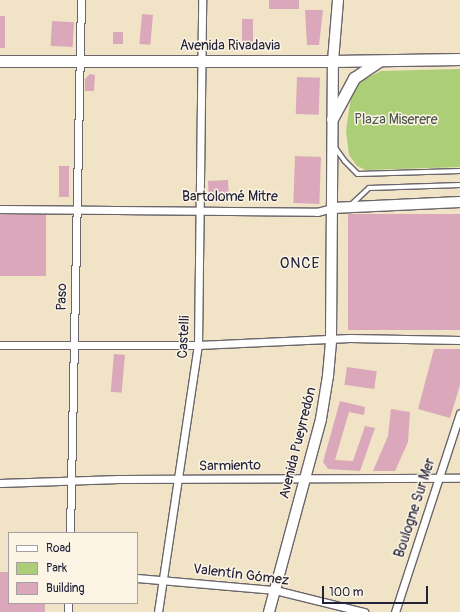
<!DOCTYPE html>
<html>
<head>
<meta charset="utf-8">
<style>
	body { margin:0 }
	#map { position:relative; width:460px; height:612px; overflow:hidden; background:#f1e3c5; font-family:Pangolin,sans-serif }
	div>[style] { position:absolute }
	.green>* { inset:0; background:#acce77 }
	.building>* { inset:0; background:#daa8ba; transform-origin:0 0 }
	.roads { filter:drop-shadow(1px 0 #6a666b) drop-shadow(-1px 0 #6a666b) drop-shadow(0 1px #6a666b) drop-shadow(0 -1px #6a666b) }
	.service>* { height:3.5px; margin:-1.75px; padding:0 1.75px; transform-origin:1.75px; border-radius:1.75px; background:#fff }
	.minor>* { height:7px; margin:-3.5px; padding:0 3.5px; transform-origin:3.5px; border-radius:3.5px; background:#fff }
	.secondary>* { height:10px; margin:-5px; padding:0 5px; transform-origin:5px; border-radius:5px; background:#fff }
	.primary>* { height:11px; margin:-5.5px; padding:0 5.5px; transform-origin:5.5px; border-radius:5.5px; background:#fff }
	span { translate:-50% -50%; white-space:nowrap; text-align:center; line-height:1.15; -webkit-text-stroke:3px #fcf5e5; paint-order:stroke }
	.street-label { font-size:14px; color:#22223b }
	.park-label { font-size:14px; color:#4b564d }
	.neighbourhood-label { font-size:15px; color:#22223b; letter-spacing:1px }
	.legend { position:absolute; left:8px; top:532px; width:130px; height:72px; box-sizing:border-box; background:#fcf5e5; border:1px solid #a5a1a1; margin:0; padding:5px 7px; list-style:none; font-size:12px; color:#22223b }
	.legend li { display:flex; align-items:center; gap:8px; height:20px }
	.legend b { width:20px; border:1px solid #a5a1a1 }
	.scale { position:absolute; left:322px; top:586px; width:106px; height:18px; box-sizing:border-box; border:2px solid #22223b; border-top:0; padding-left:5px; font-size:12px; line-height:14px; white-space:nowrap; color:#22223b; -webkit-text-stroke:3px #fcf5e5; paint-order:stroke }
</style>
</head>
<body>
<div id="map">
	<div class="green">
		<i style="clip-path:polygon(460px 69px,460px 167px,366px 170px,357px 166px,349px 155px,346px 131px,351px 97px,361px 81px,381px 71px)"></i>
	</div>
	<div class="building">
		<i style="left:269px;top:0;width:30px;height:9px"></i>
		<i style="clip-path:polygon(305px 10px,323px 10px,319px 45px,307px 45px)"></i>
		<i style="left:142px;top:14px;width:11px;height:30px;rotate:5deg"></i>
		<i style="left:0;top:16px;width:5px;height:32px"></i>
		<i style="left:242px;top:19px;width:11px;height:25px"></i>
		<i style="left:52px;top:21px;width:22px;height:25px;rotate:3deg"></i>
		<i style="left:113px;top:32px;width:10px;height:12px"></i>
		<i style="clip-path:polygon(90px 74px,95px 75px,94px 91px,85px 91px,85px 79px)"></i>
		<i style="left:297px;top:77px;width:23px;height:37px;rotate:2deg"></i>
		<i style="left:295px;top:156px;width:26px;height:47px;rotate:2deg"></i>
		<i style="left:59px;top:166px;width:10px;height:31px"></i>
		<i style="left:228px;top:180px;width:21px;height:20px;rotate:87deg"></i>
		<i style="left:0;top:214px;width:46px;height:62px"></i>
		<i style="left:460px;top:214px;width:116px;height:112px;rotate:90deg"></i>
		<i style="clip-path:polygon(434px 349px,460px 349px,460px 385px,450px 418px,418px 409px)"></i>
		<i style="left:114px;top:354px;width:11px;height:38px;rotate:5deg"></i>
		<i style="left:347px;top:367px;width:30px;height:18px;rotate:8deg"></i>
		<i style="clip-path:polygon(340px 401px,365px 407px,364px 415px,349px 412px,335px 460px,353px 461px,365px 426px,375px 428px,360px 471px,328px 469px,323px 462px)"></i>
		<i style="clip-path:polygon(391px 409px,410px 412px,408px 442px,395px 471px,373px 471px,388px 436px)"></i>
		<i style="clip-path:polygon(0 572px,9px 572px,9px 603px,45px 603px,45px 612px,0 612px)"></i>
	</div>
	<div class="roads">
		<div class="service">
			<i style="left:335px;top:147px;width:17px;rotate:54deg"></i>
			<i style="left:345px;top:161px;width:18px;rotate:45deg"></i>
			<i style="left:358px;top:174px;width:102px;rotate:-1.7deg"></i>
			<i style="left:352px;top:204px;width:23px;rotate:-43deg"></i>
			<i style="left:369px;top:188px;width:91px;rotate:-1.9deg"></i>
		</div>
		<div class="minor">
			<i style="left:0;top:209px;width:317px;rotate:0.5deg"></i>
			<i style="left:317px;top:212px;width:16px;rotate:-15deg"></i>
			<i style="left:0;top:345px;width:198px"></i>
			<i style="left:198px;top:345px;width:152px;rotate:-2.6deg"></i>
			<i style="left:350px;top:338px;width:110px;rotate:1deg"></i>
			<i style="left:0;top:483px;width:119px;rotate:-1.9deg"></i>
			<i style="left:119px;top:479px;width:341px;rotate:-0.2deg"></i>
			<i style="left:70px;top:533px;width:533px;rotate:-88.82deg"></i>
			<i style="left:137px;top:578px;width:139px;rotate:5deg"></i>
			<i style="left:275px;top:590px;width:92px;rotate:13.9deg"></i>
			<i style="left:68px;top:612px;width:9px;rotate:-90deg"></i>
			<i style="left:158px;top:612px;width:270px;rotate:-81.5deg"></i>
			<i style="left:198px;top:345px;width:345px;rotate:-89.3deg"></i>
			<i style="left:395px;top:612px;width:209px;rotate:-71.9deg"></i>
		</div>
		<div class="secondary">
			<i style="left:332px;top:208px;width:128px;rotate:-2.7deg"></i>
			<i style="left:269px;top:612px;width:200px;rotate:-74.9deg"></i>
			<i style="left:321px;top:419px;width:44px;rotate:-80.8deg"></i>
			<i style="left:328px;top:376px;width:37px;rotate:-85deg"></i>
			<i style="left:331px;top:339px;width:278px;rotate:-89.6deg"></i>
			<i style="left:333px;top:61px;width:61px;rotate:-85.3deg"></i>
		</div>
		<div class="primary">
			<i style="left:0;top:61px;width:333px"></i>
			<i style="left:333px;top:61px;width:127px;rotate:-0.9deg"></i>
			<i style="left:332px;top:119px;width:47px;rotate:-61.8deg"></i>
			<i style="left:354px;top:78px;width:29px;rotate:-34deg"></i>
		</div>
	</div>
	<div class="street-label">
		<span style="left:230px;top:46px">Avenida Rivadavia</span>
		<span style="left:230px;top:197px">Bartolomé Mitre</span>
		<span style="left:62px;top:297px;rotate:-89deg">Paso</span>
		<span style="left:184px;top:337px;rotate:-87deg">Castelli</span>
		<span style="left:298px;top:443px;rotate:-76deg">Avenida Pueyrredón</span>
		<span style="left:230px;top:466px;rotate:-1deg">Sarmiento</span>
		<span style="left:415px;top:508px;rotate:-72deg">Boulogne Sur Mer</span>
		<span style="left:241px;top:575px;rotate:7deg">Valentín Gómez</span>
	</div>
	<div class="park-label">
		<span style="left:396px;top:120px">Plaza Miserere</span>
	</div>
	<div class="neighbourhood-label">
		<span style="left:300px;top:264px">ONCE</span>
	</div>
	<ul class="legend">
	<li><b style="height:5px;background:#fff"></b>Road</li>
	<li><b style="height:11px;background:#acce77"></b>Park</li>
	<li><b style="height:11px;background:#daa8ba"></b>Building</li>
	</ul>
	<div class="scale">100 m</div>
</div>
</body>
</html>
